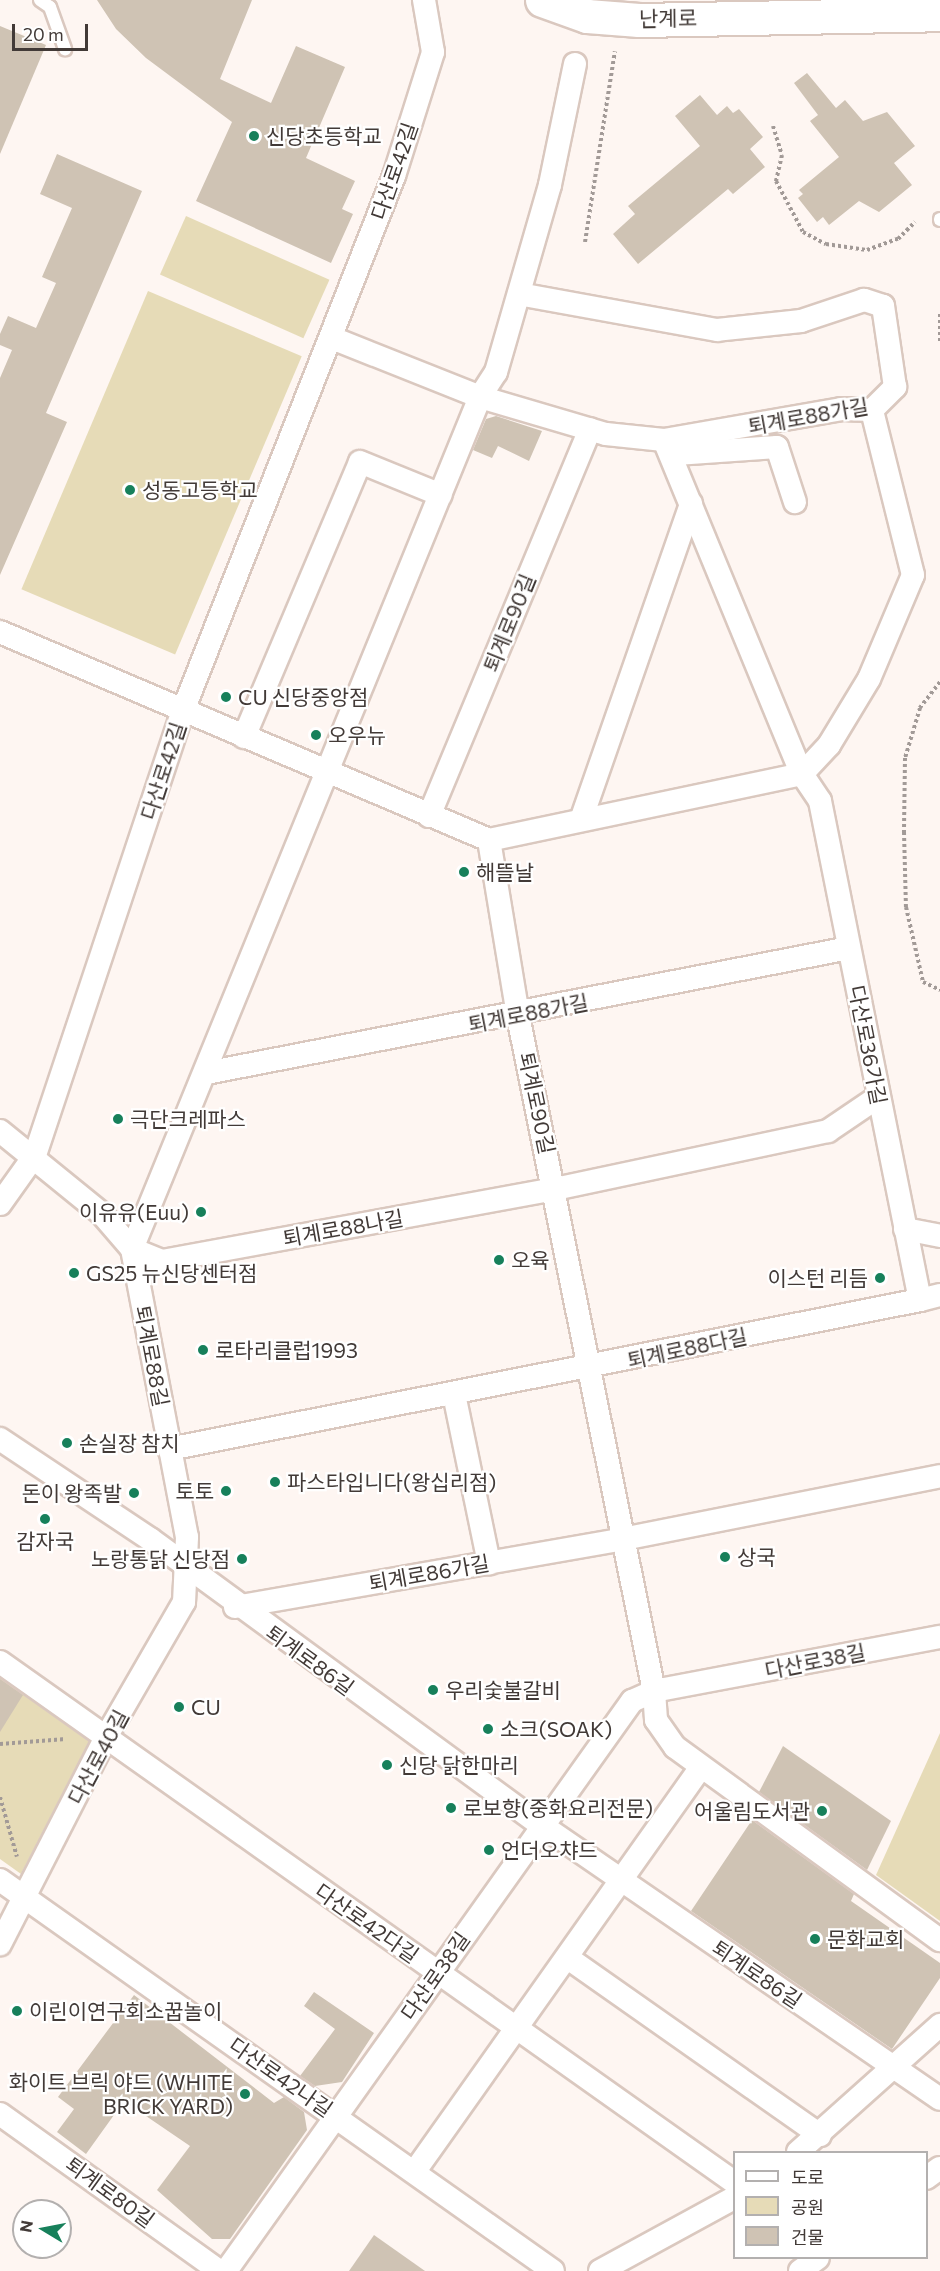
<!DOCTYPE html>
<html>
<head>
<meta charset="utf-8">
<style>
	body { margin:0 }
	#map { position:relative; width:940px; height:2271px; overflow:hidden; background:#fef6f2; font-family:Commissioner,"Noto Sans KR",sans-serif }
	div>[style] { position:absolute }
	.green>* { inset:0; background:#e6dbb7; transform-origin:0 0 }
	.building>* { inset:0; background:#cfc3b4 }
	.path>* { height:4px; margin-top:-2px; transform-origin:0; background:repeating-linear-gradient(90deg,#a29a97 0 3px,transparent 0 6px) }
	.roads { filter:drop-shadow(2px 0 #dac8bf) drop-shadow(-2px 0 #dac8bf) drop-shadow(0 2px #dac8bf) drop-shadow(0 -2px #dac8bf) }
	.lane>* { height:12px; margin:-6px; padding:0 6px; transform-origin:6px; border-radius:6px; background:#fff }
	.street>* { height:22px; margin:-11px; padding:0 11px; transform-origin:11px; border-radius:11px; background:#fff }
	.secondary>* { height:33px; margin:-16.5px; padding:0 16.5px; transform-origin:16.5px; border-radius:16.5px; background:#fff }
	.dots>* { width:16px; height:16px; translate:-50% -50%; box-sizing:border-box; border:3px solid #fff; border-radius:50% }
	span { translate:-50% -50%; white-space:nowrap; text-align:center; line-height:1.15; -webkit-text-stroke:4.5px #fff; paint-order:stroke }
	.street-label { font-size:21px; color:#423a37 }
	.poi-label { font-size:21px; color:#423a37 }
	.left { translate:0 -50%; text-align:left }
	.right { translate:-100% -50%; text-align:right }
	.legend { position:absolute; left:733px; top:2151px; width:195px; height:108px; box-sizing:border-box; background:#fff; border:2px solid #b3b0af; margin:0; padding:8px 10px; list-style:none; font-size:18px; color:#423a37 }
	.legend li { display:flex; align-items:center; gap:12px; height:30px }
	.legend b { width:30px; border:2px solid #b3b0af }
	.north { position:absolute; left:12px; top:2199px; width:60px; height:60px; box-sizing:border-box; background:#fff; border:2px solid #b3b0af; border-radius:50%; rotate:280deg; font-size:16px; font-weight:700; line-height:24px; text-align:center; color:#423a37 }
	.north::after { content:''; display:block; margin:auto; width:21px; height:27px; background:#17805b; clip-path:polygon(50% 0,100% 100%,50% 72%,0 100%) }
	.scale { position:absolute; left:12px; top:24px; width:76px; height:27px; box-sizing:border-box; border:3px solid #423a37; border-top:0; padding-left:8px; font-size:18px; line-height:21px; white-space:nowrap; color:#423a37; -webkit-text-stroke:4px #fff; paint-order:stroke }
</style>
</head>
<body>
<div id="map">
	<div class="green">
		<i style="left:186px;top:216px;width:157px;height:64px;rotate:24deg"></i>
		<i style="left:148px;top:291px;width:167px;height:324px;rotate:23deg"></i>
		<i style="clip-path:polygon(0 1674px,92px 1737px,21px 1874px,0 1859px)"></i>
		<i style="clip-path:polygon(940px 1733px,940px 1921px,876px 1875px)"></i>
	</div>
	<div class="building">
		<i style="clip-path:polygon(97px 0,252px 0,220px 79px,271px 103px,296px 46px,345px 67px,306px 158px,355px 181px,342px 209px,353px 214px,331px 263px,196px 201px,232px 122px,146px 58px,116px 29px)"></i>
		<i style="clip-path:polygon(0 26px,46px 45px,0 154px)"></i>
		<i style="clip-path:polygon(807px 73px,836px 108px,845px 100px,863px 121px,887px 112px,915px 146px,894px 163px,912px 185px,879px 212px,859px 201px,829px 225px,823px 217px,817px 222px,798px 198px,803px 194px,799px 190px,839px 157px,810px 121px,818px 115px,794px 83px)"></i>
		<i style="clip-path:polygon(700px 95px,717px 115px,727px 106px,733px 113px,739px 109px,763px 137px,750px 149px,765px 167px,733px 194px,728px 189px,638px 264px,613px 234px,635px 214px,628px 206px,700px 146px,675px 116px)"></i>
		<i style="clip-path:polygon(57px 154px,142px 191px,46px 413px,67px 422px,0 575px,0 378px,12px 350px,0 345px,0 334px,8px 316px,36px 328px,56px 283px,42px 277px,72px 208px,40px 194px)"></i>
		<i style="clip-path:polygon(496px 416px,542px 431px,529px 461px,498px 446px,492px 458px,473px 450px,486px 419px)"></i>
		<i style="clip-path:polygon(0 1679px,23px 1695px,0 1732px)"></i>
		<i style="clip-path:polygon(783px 1746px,891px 1821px,867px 1870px,759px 1792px)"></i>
		<i style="clip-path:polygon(752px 1820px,854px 1894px,851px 1901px,940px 1963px,940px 1978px,892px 2049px,691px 1911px)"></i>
		<i style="clip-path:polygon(314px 1992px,374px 2033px,342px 2082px,315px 2086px,300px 2076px,335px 2029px,304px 2006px)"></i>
		<i style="clip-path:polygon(134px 1995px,274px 2103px,284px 2097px,304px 2112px,307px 2130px,230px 2239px,212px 2239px,157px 2190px,190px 2146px,124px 2101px,86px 2154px,57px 2132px,74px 2109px,58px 2097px)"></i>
		<i style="clip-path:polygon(374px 2235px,425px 2271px,349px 2271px)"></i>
	</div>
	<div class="path">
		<i style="left:773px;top:126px;width:30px;rotate:73deg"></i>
		<i style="left:782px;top:155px;width:27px;rotate:103deg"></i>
		<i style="left:776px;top:181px;width:58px;rotate:62.1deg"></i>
		<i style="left:803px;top:232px;width:26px;rotate:28deg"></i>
		<i style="left:826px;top:244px;width:41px;rotate:8.3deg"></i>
		<i style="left:867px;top:250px;width:33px;rotate:-20deg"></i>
		<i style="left:898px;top:239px;width:24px;rotate:-45deg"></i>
		<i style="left:585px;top:242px;width:193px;rotate:-81.1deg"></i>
		<i style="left:940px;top:314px;width:29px;rotate:90deg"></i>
		<i style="left:940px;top:682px;width:33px;rotate:128deg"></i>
		<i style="left:920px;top:708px;width:52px;rotate:106.7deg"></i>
		<i style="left:905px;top:758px;width:74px;rotate:90.8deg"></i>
		<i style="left:904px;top:832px;width:75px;rotate:88.5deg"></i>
		<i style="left:906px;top:907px;width:77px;rotate:77.2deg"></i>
		<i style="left:923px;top:982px;width:19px;rotate:25deg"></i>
		<i style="left:0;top:1744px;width:66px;rotate:-4.3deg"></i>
		<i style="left:0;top:1797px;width:62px;rotate:74.2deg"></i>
	</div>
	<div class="roads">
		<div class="lane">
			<i style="left:40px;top:0;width:12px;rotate:35deg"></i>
			<i style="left:50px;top:7px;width:45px;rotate:70.3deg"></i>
			<i style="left:940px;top:219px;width:1px;rotate:90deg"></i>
		</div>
		<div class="street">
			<i style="left:575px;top:64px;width:124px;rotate:101.7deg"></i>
			<i style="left:550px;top:185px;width:195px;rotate:106.1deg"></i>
			<i style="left:496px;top:372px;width:30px;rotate:123deg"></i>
			<i style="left:480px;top:397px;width:920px;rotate:112.22deg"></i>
			<i style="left:132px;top:1249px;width:32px;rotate:22deg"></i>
			<i style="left:162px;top:1261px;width:400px;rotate:-10.4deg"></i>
			<i style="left:555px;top:1189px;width:279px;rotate:-12deg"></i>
			<i style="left:828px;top:1131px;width:60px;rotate:-34.2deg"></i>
			<i style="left:332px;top:338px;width:159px;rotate:21.7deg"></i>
			<i style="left:480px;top:397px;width:131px;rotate:16.4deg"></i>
			<i style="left:606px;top:434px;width:58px;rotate:5.9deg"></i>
			<i style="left:664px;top:440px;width:180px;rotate:-9.9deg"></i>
			<i style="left:841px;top:409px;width:31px;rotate:2deg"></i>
			<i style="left:872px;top:410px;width:33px;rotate:-45deg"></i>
			<i style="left:895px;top:387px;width:82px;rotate:-98.4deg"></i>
			<i style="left:883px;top:306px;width:20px;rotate:-162deg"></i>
			<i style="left:864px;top:300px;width:66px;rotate:161.6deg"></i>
			<i style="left:801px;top:321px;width:84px;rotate:173.9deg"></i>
			<i style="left:717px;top:330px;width:201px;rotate:-169.7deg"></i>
			<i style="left:664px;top:440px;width:361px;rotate:67.6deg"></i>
			<i style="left:802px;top:774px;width:32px;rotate:56deg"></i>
			<i style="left:820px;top:801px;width:509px;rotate:78.67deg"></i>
			<i style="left:920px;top:1300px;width:21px;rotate:-14deg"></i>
			<i style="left:676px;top:454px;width:101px;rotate:-4deg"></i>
			<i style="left:777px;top:447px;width:58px;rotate:71.9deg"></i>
			<i style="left:0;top:632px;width:531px;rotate:23.04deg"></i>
			<i style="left:489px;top:840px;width:320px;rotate:-11.9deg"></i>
			<i style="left:802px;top:774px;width:40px;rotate:-47deg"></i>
			<i style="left:829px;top:745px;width:77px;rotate:-58.8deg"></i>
			<i style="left:869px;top:679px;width:113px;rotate:-67.1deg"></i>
			<i style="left:913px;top:575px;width:170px;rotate:-104deg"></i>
			<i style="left:244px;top:737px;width:298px;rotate:-67.1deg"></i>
			<i style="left:360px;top:462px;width:87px;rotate:22.2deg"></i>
			<i style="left:429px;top:816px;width:419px;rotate:-67.4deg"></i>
			<i style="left:581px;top:820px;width:335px;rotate:-70.8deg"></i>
			<i style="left:489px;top:840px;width:178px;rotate:80.6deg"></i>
			<i style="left:518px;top:1016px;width:689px;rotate:78.61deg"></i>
			<i style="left:654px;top:1691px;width:291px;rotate:-10.7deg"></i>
			<i style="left:206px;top:1073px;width:655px;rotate:-11deg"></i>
			<i style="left:0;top:1131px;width:132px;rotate:39.1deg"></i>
			<i style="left:102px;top:1214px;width:46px;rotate:49.4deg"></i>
			<i style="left:132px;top:1249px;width:293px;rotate:79.2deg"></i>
			<i style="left:187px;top:1537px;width:65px;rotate:92.6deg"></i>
			<i style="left:184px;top:1602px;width:156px;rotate:120deg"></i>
			<i style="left:106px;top:1737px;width:233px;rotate:117.1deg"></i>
			<i style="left:0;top:1204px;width:60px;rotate:-54.5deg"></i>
			<i style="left:35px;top:1155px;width:466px;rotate:-71.6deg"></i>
			<i style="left:182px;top:713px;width:577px;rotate:-68.46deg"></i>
			<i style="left:394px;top:176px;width:130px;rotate:-72.5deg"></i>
			<i style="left:433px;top:52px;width:53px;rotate:-99.8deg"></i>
			<i style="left:905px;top:1229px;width:36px;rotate:11deg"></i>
			<i style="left:454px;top:1394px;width:173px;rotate:78.3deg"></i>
			<i style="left:0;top:1439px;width:180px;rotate:33.7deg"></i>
			<i style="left:150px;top:1539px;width:483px;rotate:36.2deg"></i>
			<i style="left:540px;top:1824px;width:485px;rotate:34.5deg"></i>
			<i style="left:169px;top:1449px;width:766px;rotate:-11.22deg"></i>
			<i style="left:235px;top:1607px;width:394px;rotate:-9.9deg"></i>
			<i style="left:623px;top:1539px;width:323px;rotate:-11.2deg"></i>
			<i style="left:0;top:1662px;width:900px;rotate:35.32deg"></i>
			<i style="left:0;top:1880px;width:677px;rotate:35.26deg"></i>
			<i style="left:568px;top:1958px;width:308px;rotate:35.1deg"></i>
			<i style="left:0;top:2114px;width:269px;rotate:35.6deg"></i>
			<i style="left:798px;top:2152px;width:191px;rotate:-41.8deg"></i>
			<i style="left:415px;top:2171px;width:493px;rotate:-54.7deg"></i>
			<i style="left:926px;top:2178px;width:17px;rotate:-36deg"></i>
			<i style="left:226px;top:2271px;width:700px;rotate:-54.54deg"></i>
			<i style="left:632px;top:1701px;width:24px;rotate:-24deg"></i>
			<i style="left:654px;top:1691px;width:29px;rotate:86deg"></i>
			<i style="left:656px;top:1720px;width:33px;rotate:55deg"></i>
			<i style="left:675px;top:1747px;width:328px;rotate:36.1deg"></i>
			<i style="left:600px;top:2271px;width:153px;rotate:-28.6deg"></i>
			<i style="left:800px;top:2271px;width:22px;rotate:-36deg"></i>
		</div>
		<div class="secondary">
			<i style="left:542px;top:0;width:48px;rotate:19.6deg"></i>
			<i style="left:587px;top:16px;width:52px;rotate:4.4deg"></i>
			<i style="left:639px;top:20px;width:301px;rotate:-1.1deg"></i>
		</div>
	</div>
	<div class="dots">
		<i style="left:254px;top:136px;background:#17805b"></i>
		<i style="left:130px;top:490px;background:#17805b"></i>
		<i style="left:226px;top:697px;background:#17805b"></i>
		<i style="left:316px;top:735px;background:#17805b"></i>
		<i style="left:464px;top:872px;background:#17805b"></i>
		<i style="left:118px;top:1119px;background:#17805b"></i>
		<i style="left:201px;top:1212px;background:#17805b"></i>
		<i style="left:499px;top:1260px;background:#17805b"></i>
		<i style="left:74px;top:1273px;background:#17805b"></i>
		<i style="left:880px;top:1278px;background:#17805b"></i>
		<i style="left:203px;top:1350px;background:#17805b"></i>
		<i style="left:67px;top:1443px;background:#17805b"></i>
		<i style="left:275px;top:1482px;background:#17805b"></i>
		<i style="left:226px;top:1491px;background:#17805b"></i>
		<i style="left:134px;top:1493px;background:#17805b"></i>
		<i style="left:45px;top:1519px;background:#17805b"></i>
		<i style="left:725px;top:1557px;background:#17805b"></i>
		<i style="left:242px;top:1559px;background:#17805b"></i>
		<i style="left:433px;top:1690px;background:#17805b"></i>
		<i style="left:179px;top:1707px;background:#17805b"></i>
		<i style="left:488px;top:1729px;background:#17805b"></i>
		<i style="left:387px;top:1765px;background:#17805b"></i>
		<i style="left:451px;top:1808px;background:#17805b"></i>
		<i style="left:822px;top:1811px;background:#17805b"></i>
		<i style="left:489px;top:1850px;background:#17805b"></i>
		<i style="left:815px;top:1939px;background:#17805b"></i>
		<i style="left:17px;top:2011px;background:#17805b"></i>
		<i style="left:245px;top:2094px;background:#17805b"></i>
	</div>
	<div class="street-label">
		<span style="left:668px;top:18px;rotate:-1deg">난계로</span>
		<span style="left:394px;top:171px;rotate:-71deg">다산로42길</span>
		<span style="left:808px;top:416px;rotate:-10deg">퇴계로88가길</span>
		<span style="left:509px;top:623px;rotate:-68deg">퇴계로90길</span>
		<span style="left:163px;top:771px;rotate:-72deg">다산로42길</span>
		<span style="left:528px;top:1013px;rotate:-11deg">퇴계로88가길</span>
		<span style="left:868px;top:1045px;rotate:79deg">다산로36가길</span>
		<span style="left:537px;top:1103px;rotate:78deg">퇴계로90길</span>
		<span style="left:343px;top:1228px;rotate:-10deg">퇴계로88나길</span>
		<span style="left:687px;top:1348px;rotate:-12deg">퇴계로88다길</span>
		<span style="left:152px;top:1356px;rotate:79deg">퇴계로88길</span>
		<span style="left:429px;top:1573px;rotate:-10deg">퇴계로86가길</span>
		<span style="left:310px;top:1660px;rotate:36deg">퇴계로86길</span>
		<span style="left:815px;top:1661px;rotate:-11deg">다산로38길</span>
		<span style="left:98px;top:1757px;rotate:-62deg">다산로40길</span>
		<span style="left:367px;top:1923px;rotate:35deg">다산로42다길</span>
		<span style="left:757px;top:1974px;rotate:34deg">퇴계로86길</span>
		<span style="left:435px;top:1976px;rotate:-55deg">다산로38길</span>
		<span style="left:281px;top:2077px;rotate:35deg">다산로42나길</span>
		<span style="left:110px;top:2192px;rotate:36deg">퇴계로80길</span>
	</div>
	<div class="poi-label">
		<span class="left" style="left:266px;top:136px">신당초등학교</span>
		<span class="left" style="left:142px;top:490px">성동고등학교</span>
		<span class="left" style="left:238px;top:697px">CU 신당중앙점</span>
		<span class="left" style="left:328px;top:735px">오우뉴</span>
		<span class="left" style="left:476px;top:872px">해뜰날</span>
		<span class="left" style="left:130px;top:1119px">극단크레파스</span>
		<span class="right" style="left:189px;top:1212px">이유유(Euu)</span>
		<span class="left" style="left:511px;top:1260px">오육</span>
		<span class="left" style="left:86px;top:1273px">GS25 뉴신당센터점</span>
		<span class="right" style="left:868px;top:1278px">이스턴 리듬</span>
		<span class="left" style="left:215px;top:1350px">로타리클럽1993</span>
		<span class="left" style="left:79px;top:1443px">손실장 참치</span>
		<span class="left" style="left:287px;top:1482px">파스타입니다(왕십리점)</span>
		<span class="right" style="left:214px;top:1491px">토토</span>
		<span class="right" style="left:122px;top:1493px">돈이 왕족발</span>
		<span style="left:45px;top:1541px">감자국</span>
		<span class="left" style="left:737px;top:1557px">상국</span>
		<span class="right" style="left:230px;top:1559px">노랑통닭 신당점</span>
		<span class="left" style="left:445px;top:1690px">우리숯불갈비</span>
		<span class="left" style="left:191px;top:1707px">CU</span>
		<span class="left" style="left:500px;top:1729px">소크(SOAK)</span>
		<span class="left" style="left:399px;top:1765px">신당 닭한마리</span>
		<span class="left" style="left:463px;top:1808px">로보향(중화요리전문)</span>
		<span class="right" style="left:810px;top:1811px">어울림도서관</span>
		<span class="left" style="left:501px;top:1850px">언더오챠드</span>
		<span class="left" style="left:827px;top:1939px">문화교회</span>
		<span class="left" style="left:29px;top:2011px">이린이연구회소꿉놀이</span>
		<span class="right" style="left:233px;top:2094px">화이트 브릭 야드 (WHITE<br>BRICK YARD)</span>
	</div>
	<ul class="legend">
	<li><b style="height:8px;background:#fff"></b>도로</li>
	<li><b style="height:16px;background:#e6dbb7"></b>공원</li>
	<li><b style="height:16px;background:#cfc3b4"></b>건물</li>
	</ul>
	<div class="north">N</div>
	<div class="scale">20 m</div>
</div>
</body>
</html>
